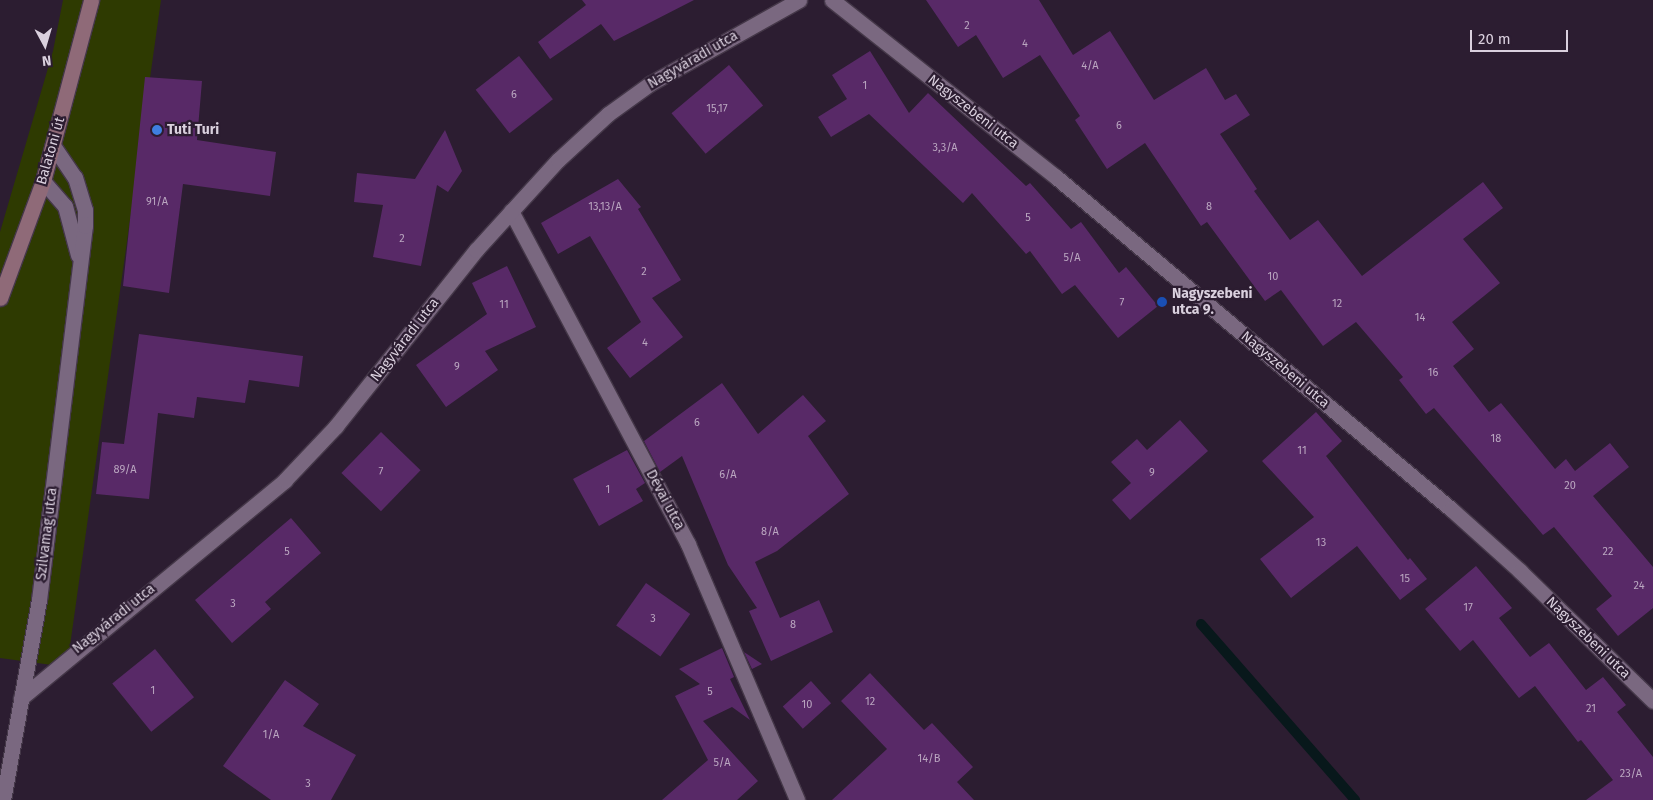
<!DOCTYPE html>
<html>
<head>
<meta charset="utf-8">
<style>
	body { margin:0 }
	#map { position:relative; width:1653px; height:800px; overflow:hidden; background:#2c1d31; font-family:"Fira Sans",sans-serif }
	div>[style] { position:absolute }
	.green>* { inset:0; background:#2e3a01 }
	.stream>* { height:10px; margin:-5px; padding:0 5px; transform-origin:5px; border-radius:5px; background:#08181b }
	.building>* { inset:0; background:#582967; transform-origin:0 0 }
	.roads { filter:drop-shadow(1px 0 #443748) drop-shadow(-1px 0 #443748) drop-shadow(0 1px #443748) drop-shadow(0 -1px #443748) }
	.minor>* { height:15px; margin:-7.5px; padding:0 7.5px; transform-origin:7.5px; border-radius:7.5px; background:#7a6880 }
	.secondary>* { height:15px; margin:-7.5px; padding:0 7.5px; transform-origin:7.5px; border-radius:7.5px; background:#8f6a78 }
	.dots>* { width:14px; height:14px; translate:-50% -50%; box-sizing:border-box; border:2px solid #2c1d31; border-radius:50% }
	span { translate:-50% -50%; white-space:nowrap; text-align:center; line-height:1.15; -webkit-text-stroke:4.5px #2c1d31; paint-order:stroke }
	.number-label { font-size:11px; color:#baa6c0 }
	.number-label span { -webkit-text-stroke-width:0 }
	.street-label { font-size:14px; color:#dad0de }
	.poi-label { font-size:14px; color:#dad0de; font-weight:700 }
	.left { translate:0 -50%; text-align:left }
	.north { position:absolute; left:20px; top:20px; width:50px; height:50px; -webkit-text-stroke:4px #2c1d31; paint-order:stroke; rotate:174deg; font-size:14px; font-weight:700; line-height:20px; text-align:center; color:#dad0de }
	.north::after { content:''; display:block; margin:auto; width:18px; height:22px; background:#dad0de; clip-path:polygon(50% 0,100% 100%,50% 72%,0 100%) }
	.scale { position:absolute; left:1470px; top:30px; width:98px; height:22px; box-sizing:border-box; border:2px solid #dad0de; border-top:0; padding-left:6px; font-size:15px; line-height:18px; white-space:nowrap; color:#dad0de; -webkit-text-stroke:4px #2c1d31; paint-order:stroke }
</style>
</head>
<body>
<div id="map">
	<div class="green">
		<i style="clip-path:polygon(63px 0,161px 0,67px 667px,0 658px,0 232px,53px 51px)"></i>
	</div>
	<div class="stream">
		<i style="left:1201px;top:624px;width:234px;rotate:48.8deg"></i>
	</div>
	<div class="building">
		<i style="clip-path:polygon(582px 0,694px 0,614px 41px,601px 24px,550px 59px,538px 42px,586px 5px)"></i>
		<i style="clip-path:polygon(926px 0,1039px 0,1073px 55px,1110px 31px,1154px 100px,1206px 68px,1225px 100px,1236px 94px,1250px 115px,1220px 134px,1257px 189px,1254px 191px,1290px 240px,1318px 220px,1362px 276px,1483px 182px,1503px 208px,1463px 239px,1500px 283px,1452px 322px,1474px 349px,1453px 366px,1489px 412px,1501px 403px,1555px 469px,1566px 459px,1575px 471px,1610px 443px,1629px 467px,1593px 496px,1653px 567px,1653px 608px,1618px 636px,1596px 609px,1612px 596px,1554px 527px,1543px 535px,1434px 408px,1426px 414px,1399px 380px,1403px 377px,1356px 322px,1323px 346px,1281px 290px,1265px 301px,1207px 222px,1201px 226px,1145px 143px,1107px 169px,1075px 120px,1080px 116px,1040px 55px,1003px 78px,976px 35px,958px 47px)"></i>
		<i style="clip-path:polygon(870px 51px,909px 113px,928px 93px,1026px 186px,1030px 183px,1071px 229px,1081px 222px,1119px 273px,1126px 267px,1158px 306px,1118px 338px,1075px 285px,1062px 294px,1030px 251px,1026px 254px,972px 193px,963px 203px,869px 114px,831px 137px,818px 117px,847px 99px,832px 75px)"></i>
		<i style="left:519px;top:56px;width:55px;height:55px;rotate:52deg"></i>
		<i style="left:729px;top:65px;width:53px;height:75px;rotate:50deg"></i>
		<i style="clip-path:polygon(145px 77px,202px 81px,197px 140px,276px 152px,270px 196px,183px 184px,169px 293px,123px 286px)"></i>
		<i style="clip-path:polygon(445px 130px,462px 171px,448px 192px,437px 185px,421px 266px,373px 257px,383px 205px,354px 202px,357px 173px,415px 179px)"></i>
		<i style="clip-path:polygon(618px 179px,641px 207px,638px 209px,681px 280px,652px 298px,683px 337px,630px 378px,607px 348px,641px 322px,590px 236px,558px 254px,541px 223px)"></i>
		<i style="clip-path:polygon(507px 266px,536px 327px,485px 351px,498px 370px,446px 407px,416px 365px,487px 314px,472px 283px)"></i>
		<i style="clip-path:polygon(139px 334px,303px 356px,299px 387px,249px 380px,245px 403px,197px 397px,194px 418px,158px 413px,149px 499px,96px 494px,102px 442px,124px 444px)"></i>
		<i style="clip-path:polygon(722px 383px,758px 434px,803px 395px,826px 421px,808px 436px,849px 494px,777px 551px,755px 562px,780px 618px,819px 600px,833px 632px,771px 661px,749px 611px,757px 608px,728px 565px,682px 456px,660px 472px,644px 441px)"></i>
		<i style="clip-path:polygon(1316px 412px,1342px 441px,1326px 456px,1408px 560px,1410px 558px,1427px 579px,1400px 600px,1357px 546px,1291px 598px,1260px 559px,1314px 517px,1262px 461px)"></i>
		<i style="clip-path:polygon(1180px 420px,1208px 451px,1130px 520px,1112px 500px,1131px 483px,1111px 462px,1137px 439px,1147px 450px)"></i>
		<i style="left:381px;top:432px;width:55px;height:57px;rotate:44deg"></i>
		<i style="clip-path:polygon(627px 450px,645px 483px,636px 489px,643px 501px,599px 526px,573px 479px)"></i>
		<i style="clip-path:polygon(291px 518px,321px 553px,265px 602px,271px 609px,232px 643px,195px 600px)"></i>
		<i style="clip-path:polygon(1476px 566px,1512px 608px,1499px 618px,1530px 657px,1549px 643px,1586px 690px,1603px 677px,1626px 705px,1617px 712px,1653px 757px,1653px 800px,1586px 800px,1613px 780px,1581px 740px,1578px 742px,1535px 686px,1519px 698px,1473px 640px,1460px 651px,1425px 609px)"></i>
		<i style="left:646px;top:583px;width:54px;height:52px;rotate:35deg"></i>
		<i style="clip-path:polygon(722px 648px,734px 677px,730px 679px,750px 720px,732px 707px,703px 721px,758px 781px,737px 800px,662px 800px,708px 760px,675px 696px,700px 684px,679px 669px)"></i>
		<i style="left:155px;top:649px;width:62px;height:55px;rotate:51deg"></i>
		<i style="clip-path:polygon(744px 652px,762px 664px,752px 669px)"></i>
		<i style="clip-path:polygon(870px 673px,924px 730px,932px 723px,973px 767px,957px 782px,974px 800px,832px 800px,887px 749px,841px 701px)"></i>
		<i style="clip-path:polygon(285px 680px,319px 704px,303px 726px,356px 755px,331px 800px,271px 800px,223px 766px)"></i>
		<i style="left:811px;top:681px;width:30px;height:38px;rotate:48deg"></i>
	</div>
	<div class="roads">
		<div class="minor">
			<i style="left:832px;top:0;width:285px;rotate:38.3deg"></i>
			<i style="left:1056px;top:177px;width:516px;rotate:40.05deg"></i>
			<i style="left:1451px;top:509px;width:93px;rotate:41.9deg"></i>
			<i style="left:1520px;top:571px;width:186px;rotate:44.3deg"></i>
			<i style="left:43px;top:181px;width:33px;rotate:49deg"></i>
			<i style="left:65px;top:206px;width:51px;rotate:75.1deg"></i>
			<i style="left:511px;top:211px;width:377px;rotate:62deg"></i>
			<i style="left:688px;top:544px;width:278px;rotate:66.9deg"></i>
			<i style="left:21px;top:698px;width:342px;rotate:-39.5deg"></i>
			<i style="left:285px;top:480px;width:74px;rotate:-46.6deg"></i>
			<i style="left:336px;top:426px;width:225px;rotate:-51.5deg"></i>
			<i style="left:476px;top:250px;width:122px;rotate:-47.7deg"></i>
			<i style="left:558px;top:160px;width:68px;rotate:-42.6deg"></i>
			<i style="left:608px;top:114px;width:53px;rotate:-35.8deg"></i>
			<i style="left:651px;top:83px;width:170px;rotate:-29.3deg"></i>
			<i style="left:3px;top:800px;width:203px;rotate:-79.8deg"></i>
			<i style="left:39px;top:600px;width:377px;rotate:-83deg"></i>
			<i style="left:85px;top:226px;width:16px;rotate:-90deg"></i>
			<i style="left:85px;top:210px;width:34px;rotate:-107deg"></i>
			<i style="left:75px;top:178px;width:40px;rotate:-124deg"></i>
		</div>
		<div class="secondary">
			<i style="left:0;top:298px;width:125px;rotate:-69.8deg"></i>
			<i style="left:43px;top:181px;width:187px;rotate:-75.1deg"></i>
		</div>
	</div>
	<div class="dots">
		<i style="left:157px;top:130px;background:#3f7fe0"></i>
		<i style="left:1162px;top:302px;background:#1a4fb4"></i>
	</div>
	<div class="number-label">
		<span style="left:967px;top:26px">2</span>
		<span style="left:1025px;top:44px">4</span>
		<span style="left:1090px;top:66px">4/A</span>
		<span style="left:865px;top:86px">1</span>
		<span style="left:514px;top:95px">6</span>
		<span style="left:717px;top:109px">15,17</span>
		<span style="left:1119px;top:126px">6</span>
		<span style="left:945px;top:148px">3,3/A</span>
		<span style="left:157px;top:202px">91/A</span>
		<span style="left:605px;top:207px">13,13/A</span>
		<span style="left:1209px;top:207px">8</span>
		<span style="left:1028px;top:218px">5</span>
		<span style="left:402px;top:239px">2</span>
		<span style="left:1072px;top:258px">5/A</span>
		<span style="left:644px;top:272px">2</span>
		<span style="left:1273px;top:277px">10</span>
		<span style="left:1122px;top:303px">7</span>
		<span style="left:1337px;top:304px">12</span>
		<span style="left:504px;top:305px">11</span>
		<span style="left:1420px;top:318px">14</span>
		<span style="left:645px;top:343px">4</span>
		<span style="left:457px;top:367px">9</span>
		<span style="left:1433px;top:373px">16</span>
		<span style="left:697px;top:423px">6</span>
		<span style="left:1496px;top:439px">18</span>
		<span style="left:1302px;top:451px">11</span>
		<span style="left:125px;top:470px">89/A</span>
		<span style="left:381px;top:472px">7</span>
		<span style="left:1152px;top:473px">9</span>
		<span style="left:728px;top:475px">6/A</span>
		<span style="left:1570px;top:486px">20</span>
		<span style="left:608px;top:490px">1</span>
		<span style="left:770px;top:532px">8/A</span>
		<span style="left:1321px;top:543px">13</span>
		<span style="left:287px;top:552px">5</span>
		<span style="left:1608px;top:552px">22</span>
		<span style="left:1405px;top:579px">15</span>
		<span style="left:1639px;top:586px">24</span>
		<span style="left:233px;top:604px">3</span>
		<span style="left:1468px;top:608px">17</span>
		<span style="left:653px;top:619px">3</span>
		<span style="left:793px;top:625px">8</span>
		<span style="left:153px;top:691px">1</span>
		<span style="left:710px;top:692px">5</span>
		<span style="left:870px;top:702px">12</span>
		<span style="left:807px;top:705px">10</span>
		<span style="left:1591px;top:709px">21</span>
		<span style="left:271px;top:735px">1/A</span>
		<span style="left:929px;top:759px">14/B</span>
		<span style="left:722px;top:763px">5/A</span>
		<span style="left:1631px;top:774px">23/A</span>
		<span style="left:308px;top:784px">3</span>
	</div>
	<div class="street-label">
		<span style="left:693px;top:60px;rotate:-30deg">Nagyváradi utca</span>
		<span style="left:973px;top:112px;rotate:38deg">Nagyszebeni utca</span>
		<span style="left:51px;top:151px;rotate:-74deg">Balatoni út</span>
		<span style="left:405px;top:340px;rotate:-52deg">Nagyváradi utca</span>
		<span style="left:1285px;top:370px;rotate:40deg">Nagyszebeni utca</span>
		<span style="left:665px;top:500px;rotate:62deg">Dévai utca</span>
		<span style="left:47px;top:534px;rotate:-83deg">Szilvamag utca</span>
		<span style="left:114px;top:619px;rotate:-39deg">Nagyváradi utca</span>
		<span style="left:1588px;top:638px;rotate:44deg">Nagyszebeni utca</span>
	</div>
	<div class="poi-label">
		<span class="left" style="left:167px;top:130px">Tuti Turi</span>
		<span class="left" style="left:1172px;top:302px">Nagyszebeni<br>utca 9.</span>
	</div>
	<div class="north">N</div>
	<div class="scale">20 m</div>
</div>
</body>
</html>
